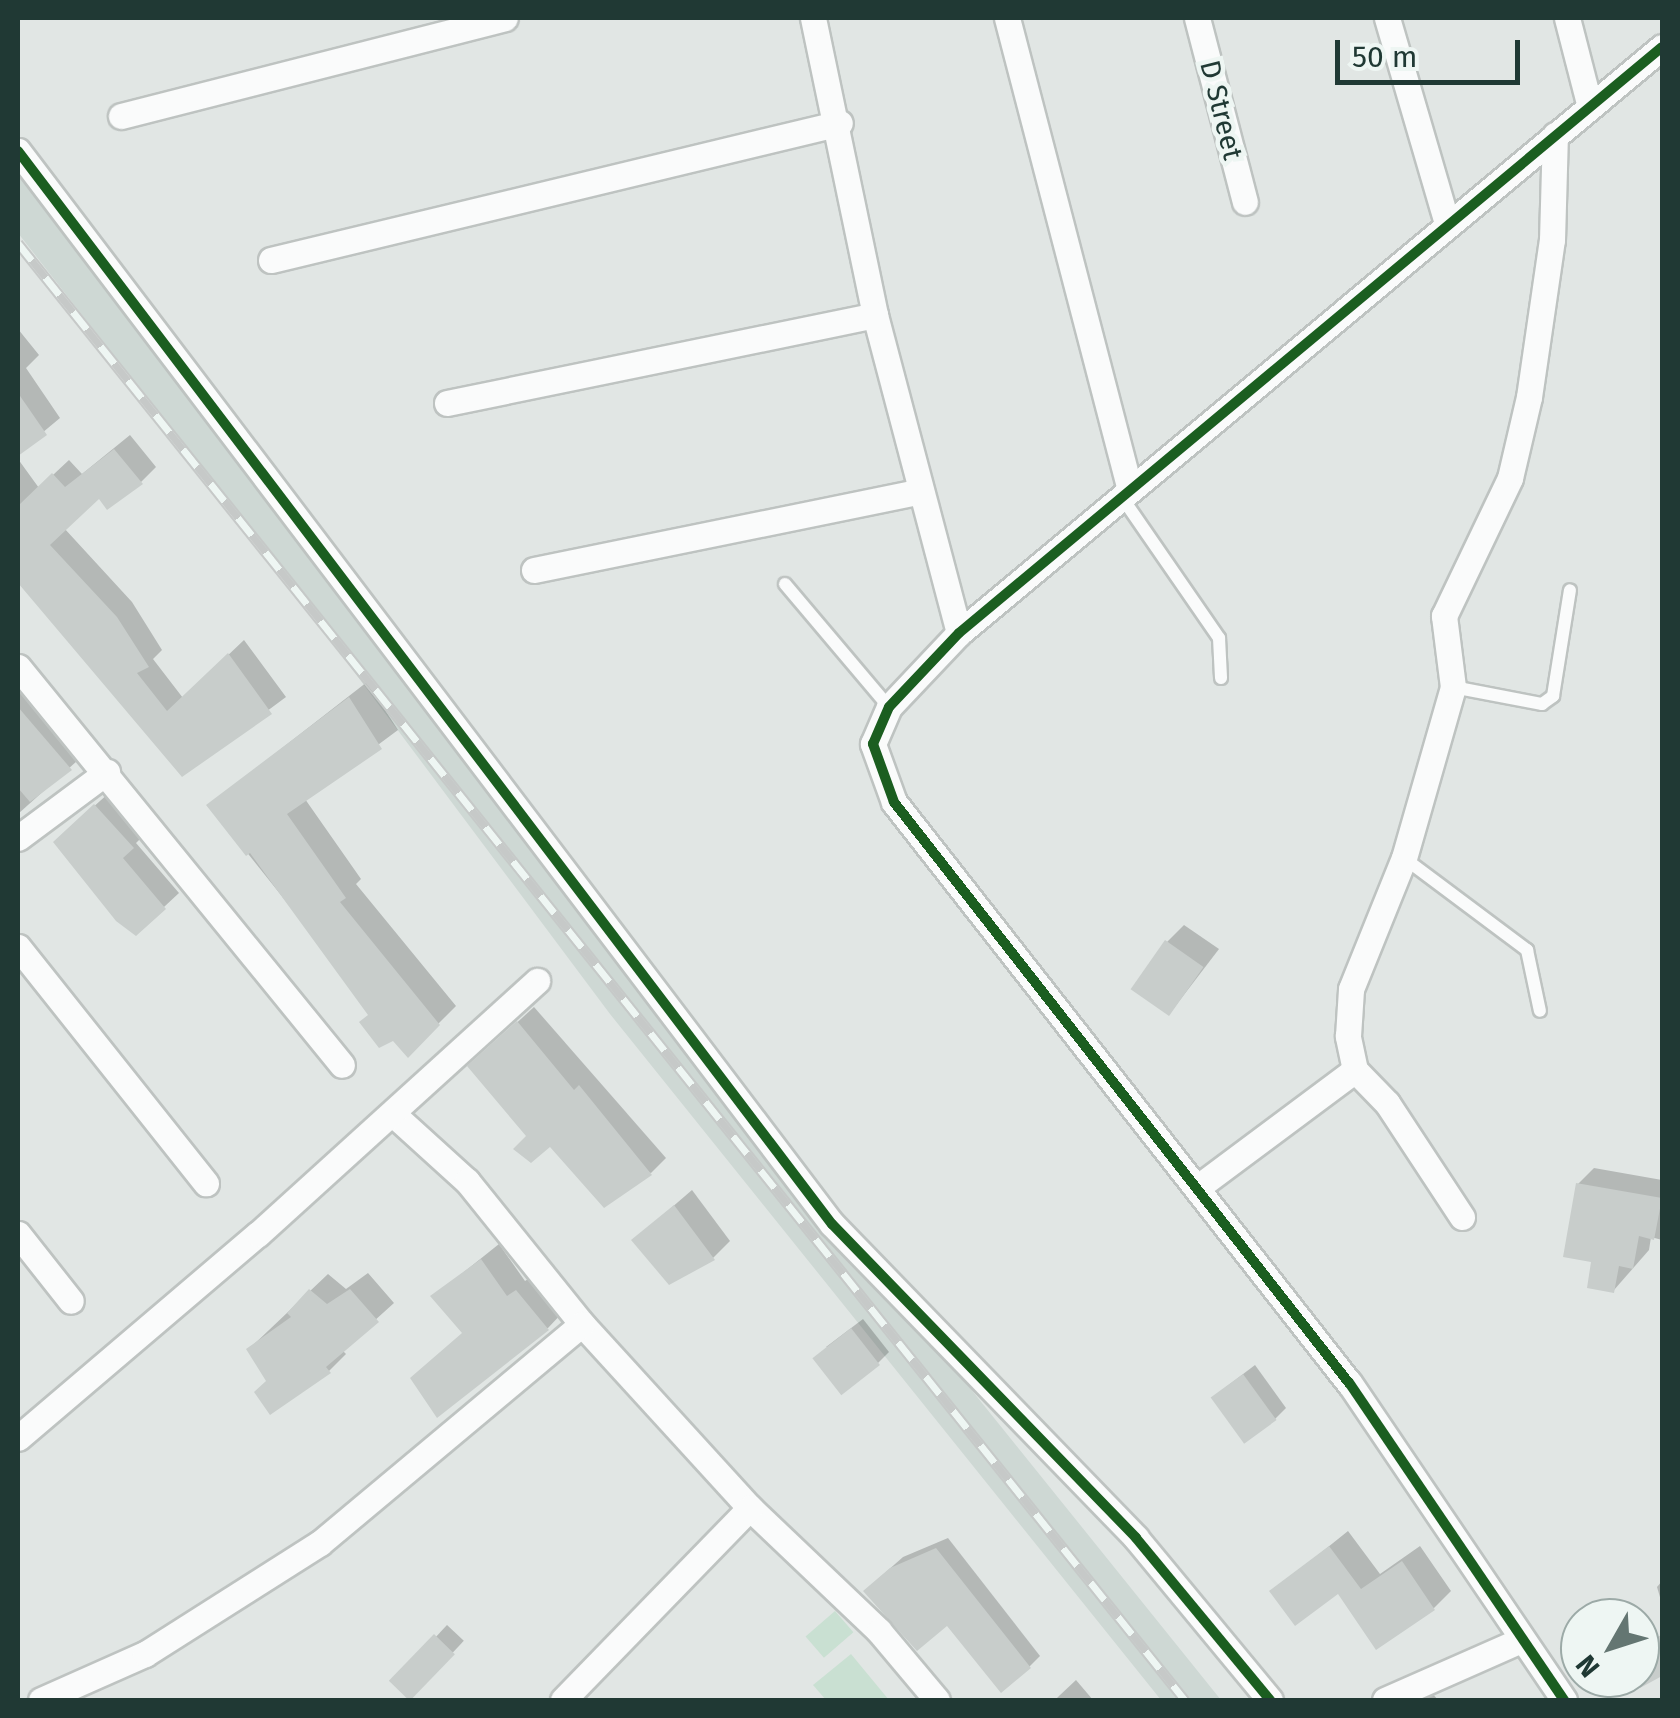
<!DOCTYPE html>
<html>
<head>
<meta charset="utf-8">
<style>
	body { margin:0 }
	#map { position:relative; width:1680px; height:1718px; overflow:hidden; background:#e1e6e4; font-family:"Fira Sans",sans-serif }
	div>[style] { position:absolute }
	.built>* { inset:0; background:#ced8d4 }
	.green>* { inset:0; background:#c9e0d2; transform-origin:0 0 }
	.shadow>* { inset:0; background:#0003; transform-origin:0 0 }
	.building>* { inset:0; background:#c8cdcb; transform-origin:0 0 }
	.roads { filter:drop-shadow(2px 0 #bec3c1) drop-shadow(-2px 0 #bec3c1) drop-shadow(0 2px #bec3c1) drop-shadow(0 -2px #bec3c1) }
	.service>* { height:12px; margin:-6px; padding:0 6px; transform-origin:6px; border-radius:6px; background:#fafbfb }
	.minor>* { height:25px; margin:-12.5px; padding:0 12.5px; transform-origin:12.5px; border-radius:12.5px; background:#fafbfb }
	.rail>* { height:11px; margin-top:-5.5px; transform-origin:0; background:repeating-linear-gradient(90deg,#eef6f3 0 22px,#c6c9c8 0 44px); box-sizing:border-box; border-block:2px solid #c6c9c8 }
	.cycleway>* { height:10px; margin:-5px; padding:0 5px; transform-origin:5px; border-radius:5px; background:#1b5e20 }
	span { translate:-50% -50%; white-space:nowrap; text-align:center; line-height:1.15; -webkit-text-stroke:9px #eef6f3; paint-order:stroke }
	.street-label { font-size:28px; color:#203934 }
	.frame { position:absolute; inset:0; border:20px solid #203934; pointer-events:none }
	.north { position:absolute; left:1560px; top:1598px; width:100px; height:100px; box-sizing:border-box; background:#eef6f3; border:2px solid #9caaa7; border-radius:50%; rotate:231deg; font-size:28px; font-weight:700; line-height:40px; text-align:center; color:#203934 }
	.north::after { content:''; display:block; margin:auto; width:35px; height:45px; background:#647672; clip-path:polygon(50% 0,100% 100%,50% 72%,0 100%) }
	.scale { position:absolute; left:1335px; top:40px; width:185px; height:45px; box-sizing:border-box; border:5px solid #203934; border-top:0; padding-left:12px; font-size:30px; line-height:35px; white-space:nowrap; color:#203934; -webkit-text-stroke:8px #eef6f3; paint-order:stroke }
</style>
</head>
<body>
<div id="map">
	<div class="built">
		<i style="clip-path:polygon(18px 159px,657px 999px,1221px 1700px,1161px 1700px,610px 1014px,201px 467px,18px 233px)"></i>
	</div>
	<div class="green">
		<i style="left:835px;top:1611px;width:28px;height:39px;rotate:49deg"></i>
		<i style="clip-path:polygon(851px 1654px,889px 1700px,826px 1700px,813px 1685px)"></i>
	</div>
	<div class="shadow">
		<i style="clip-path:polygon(18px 329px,39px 355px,26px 368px,60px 418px,18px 453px)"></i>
		<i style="clip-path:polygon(130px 435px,156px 467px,141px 482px,99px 495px,64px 528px,132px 602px,162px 650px,153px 659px,183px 698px,244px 640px,286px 697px,182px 774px,18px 578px,18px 459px,39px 488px,69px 460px,82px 474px)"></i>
		<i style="clip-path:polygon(18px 672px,87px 752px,18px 814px)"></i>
		<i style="clip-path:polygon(367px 682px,398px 730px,305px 799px,361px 879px,356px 884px,456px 1006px,408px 1054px,209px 805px)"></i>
		<i style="clip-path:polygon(110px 792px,147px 832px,136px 843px,179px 893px,136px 933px,71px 827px)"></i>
		<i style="clip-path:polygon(1184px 925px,1219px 949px,1170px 1013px,1167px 942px)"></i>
		<i style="clip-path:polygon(534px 1007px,666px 1158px,651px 1173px,530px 1136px,486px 1051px)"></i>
		<i style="clip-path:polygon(1594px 1168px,1662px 1180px,1662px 1240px,1651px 1237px,1649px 1250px,1614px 1290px,1594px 1260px,1578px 1184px)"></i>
		<i style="clip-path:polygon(692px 1190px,730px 1241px,713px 1258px,634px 1240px)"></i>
		<i style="clip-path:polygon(499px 1244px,525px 1281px,534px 1275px,564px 1311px,548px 1328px,464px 1332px,434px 1296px)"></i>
		<i style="clip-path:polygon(368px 1273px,394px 1303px,342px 1350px,346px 1354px,329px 1371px,269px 1381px,249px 1349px,328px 1274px,346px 1289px)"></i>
		<i style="clip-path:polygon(863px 1319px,889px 1352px,878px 1363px,826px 1347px)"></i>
		<i style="clip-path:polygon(1255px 1365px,1286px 1408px,1275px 1419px,1226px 1387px)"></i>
		<i style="clip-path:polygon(1348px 1531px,1380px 1574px,1420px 1546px,1451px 1591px,1434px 1608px,1338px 1591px,1272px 1592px)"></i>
		<i style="clip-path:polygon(948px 1538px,1040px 1656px,1029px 1667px,877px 1580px,903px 1557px)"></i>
		<i style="clip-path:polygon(1662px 1581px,1662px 1604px,1657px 1587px)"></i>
		<i style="left:447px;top:1625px;width:23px;height:78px;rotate:43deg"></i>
		<i style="clip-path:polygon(1076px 1680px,1093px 1700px,1055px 1700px,1059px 1696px)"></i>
		<i style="clip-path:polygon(1432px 1693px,1438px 1700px,1424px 1700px)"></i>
	</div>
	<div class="building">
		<i style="clip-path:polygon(18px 393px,47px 435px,18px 456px)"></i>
		<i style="clip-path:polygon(114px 449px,143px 484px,107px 510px,99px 499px,50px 545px,117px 617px,149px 667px,137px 673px,167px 711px,228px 653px,272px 714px,182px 777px,18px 583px,18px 506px,52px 473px,65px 487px)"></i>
		<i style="clip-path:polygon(349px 697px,382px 749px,287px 814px,346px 898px,340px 902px,440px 1025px,408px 1058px,393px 1041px,379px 1048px,359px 1022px,368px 1015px,250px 853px,246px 856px,206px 805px)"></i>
		<i style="clip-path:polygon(18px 707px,72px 770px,30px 802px,18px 788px)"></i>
		<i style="clip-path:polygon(94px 804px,134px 848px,123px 858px,166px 909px,136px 936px,116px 921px,53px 842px)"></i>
		<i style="left:1165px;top:940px;width:47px;height:60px;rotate:35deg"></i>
		<i style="clip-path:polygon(517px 1021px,574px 1090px,579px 1085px,652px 1175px,604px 1208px,550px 1147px,531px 1163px,513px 1149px,526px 1136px,467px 1066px)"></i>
		<i style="clip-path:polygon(1576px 1183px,1662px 1198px,1654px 1240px,1639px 1236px,1633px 1269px,1619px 1266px,1614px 1293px,1587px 1288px,1591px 1262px,1563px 1257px)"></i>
		<i style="clip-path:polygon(674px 1205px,715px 1260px,669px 1285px,631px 1240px)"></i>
		<i style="clip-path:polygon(481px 1259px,507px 1296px,516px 1290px,549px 1330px,437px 1418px,410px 1378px,462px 1333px,430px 1296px)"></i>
		<i style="clip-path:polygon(309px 1289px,327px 1304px,350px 1289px,379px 1322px,326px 1367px,331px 1373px,270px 1415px,254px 1392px,266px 1381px,246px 1349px,291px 1317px,287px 1313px)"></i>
		<i style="left:851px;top:1328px;width:47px;height:49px;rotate:52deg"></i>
		<i style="left:1243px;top:1374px;width:57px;height:40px;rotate:54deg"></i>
		<i style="clip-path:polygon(1329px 1546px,1361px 1589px,1402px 1561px,1435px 1610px,1376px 1650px,1338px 1594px,1295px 1626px,1269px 1591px)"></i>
		<i style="clip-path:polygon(936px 1548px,1031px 1668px,1001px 1693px,947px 1626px,917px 1651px,863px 1591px,890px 1568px)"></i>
		<i style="left:434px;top:1634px;width:29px;height:65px;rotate:44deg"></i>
		<i style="clip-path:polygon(1662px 1635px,1662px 1676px,1640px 1688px,1640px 1643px)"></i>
	</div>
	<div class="roads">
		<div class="service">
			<i style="left:1121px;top:496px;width:173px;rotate:55.4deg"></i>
			<i style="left:1219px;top:638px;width:40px;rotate:87.1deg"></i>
			<i style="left:785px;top:584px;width:161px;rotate:49.8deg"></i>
			<i style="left:1453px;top:687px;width:91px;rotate:10.8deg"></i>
			<i style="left:1542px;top:704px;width:14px;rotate:-36deg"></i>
			<i style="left:1553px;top:696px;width:107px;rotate:-80.9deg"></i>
			<i style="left:1404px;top:858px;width:154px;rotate:36.8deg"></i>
			<i style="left:1527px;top:950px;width:62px;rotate:78deg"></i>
		</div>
		<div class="minor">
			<i style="left:813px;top:18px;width:303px;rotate:78.2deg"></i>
			<i style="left:875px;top:315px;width:329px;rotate:75.2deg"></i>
			<i style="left:1007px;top:18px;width:484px;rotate:75.4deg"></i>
			<i style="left:1197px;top:18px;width:190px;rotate:75.4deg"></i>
			<i style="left:1387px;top:18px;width:214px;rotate:73.7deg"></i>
			<i style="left:1567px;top:18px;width:88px;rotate:75.5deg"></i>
			<i style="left:121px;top:116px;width:396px;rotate:-14.3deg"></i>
			<i style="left:18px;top:151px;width:1347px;rotate:52.82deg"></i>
			<i style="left:832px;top:1224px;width:437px;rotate:45.9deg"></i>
			<i style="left:1136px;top:1538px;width:210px;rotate:50.4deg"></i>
			<i style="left:271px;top:260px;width:585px;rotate:-13.54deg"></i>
			<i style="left:447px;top:403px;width:437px;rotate:-11.6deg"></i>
			<i style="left:534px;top:570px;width:392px;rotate:-11.5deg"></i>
			<i style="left:18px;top:667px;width:513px;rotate:50.85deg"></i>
			<i style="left:18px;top:838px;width:111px;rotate:-36.6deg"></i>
			<i style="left:18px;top:947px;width:302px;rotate:51.5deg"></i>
			<i style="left:393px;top:1114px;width:100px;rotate:42.2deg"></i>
			<i style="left:467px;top:1181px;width:184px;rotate:51.2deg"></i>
			<i style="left:582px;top:1324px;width:249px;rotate:47.6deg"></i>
			<i style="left:750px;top:1508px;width:178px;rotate:43.6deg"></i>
			<i style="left:879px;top:1631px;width:90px;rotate:50deg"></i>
			<i style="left:1198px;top:1187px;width:196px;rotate:-36.7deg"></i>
			<i style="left:1462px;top:1217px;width:136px;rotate:-123.3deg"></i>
			<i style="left:1387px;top:1103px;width:46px;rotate:-134.1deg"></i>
			<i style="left:1355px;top:1070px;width:35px;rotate:-102deg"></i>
			<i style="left:1348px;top:1036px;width:47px;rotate:-86.3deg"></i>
			<i style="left:1351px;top:989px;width:141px;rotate:-68deg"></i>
			<i style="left:1404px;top:858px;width:178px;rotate:-74deg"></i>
			<i style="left:1453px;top:687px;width:72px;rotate:-97.2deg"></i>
			<i style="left:1444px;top:616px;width:153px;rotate:-64.4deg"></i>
			<i style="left:1510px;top:478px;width:83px;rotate:-76.8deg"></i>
			<i style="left:1529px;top:397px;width:159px;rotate:-81.7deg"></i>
			<i style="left:1552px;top:240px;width:105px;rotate:-88.4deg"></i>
			<i style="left:18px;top:1234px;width:85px;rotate:51.7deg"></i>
			<i style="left:18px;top:1438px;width:315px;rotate:-40.4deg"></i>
			<i style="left:258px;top:1234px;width:377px;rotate:-42.2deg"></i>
			<i style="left:41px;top:1700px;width:114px;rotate:-23.9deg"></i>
			<i style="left:145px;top:1654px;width:207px;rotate:-32.4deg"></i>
			<i style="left:320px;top:1543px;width:341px;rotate:-39.9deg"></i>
			<i style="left:563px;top:1700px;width:268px;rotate:-45.8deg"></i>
			<i style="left:1385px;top:1700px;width:149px;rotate:-23.8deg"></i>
			<i style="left:1564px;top:1700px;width:383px;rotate:-124.1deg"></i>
			<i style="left:1349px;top:1383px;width:738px;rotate:-128.07deg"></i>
			<i style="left:894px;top:802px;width:62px;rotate:-109.9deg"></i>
			<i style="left:873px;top:744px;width:40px;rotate:-66.6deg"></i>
			<i style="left:889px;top:707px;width:102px;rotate:-46.6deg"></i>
			<i style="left:959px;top:633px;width:915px;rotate:-39.81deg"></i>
		</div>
	</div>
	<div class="rail">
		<i style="left:18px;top:243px;width:1867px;rotate:51.31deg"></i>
	</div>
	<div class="cycleway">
		<i style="left:18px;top:151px;width:1347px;rotate:52.82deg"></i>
		<i style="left:832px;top:1224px;width:437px;rotate:45.9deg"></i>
		<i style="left:1136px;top:1538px;width:210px;rotate:50.4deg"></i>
		<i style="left:1564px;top:1700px;width:383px;rotate:-124.1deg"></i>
		<i style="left:1349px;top:1383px;width:738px;rotate:-128.07deg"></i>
		<i style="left:894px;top:802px;width:62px;rotate:-109.9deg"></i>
		<i style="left:873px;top:744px;width:40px;rotate:-66.6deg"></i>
		<i style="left:889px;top:707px;width:102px;rotate:-46.6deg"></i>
		<i style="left:959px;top:633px;width:915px;rotate:-39.81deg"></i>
	</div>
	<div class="street-label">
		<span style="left:1221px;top:110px;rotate:76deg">D Street</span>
	</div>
	<div class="frame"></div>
	<div class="north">N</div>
	<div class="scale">50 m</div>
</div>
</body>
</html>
